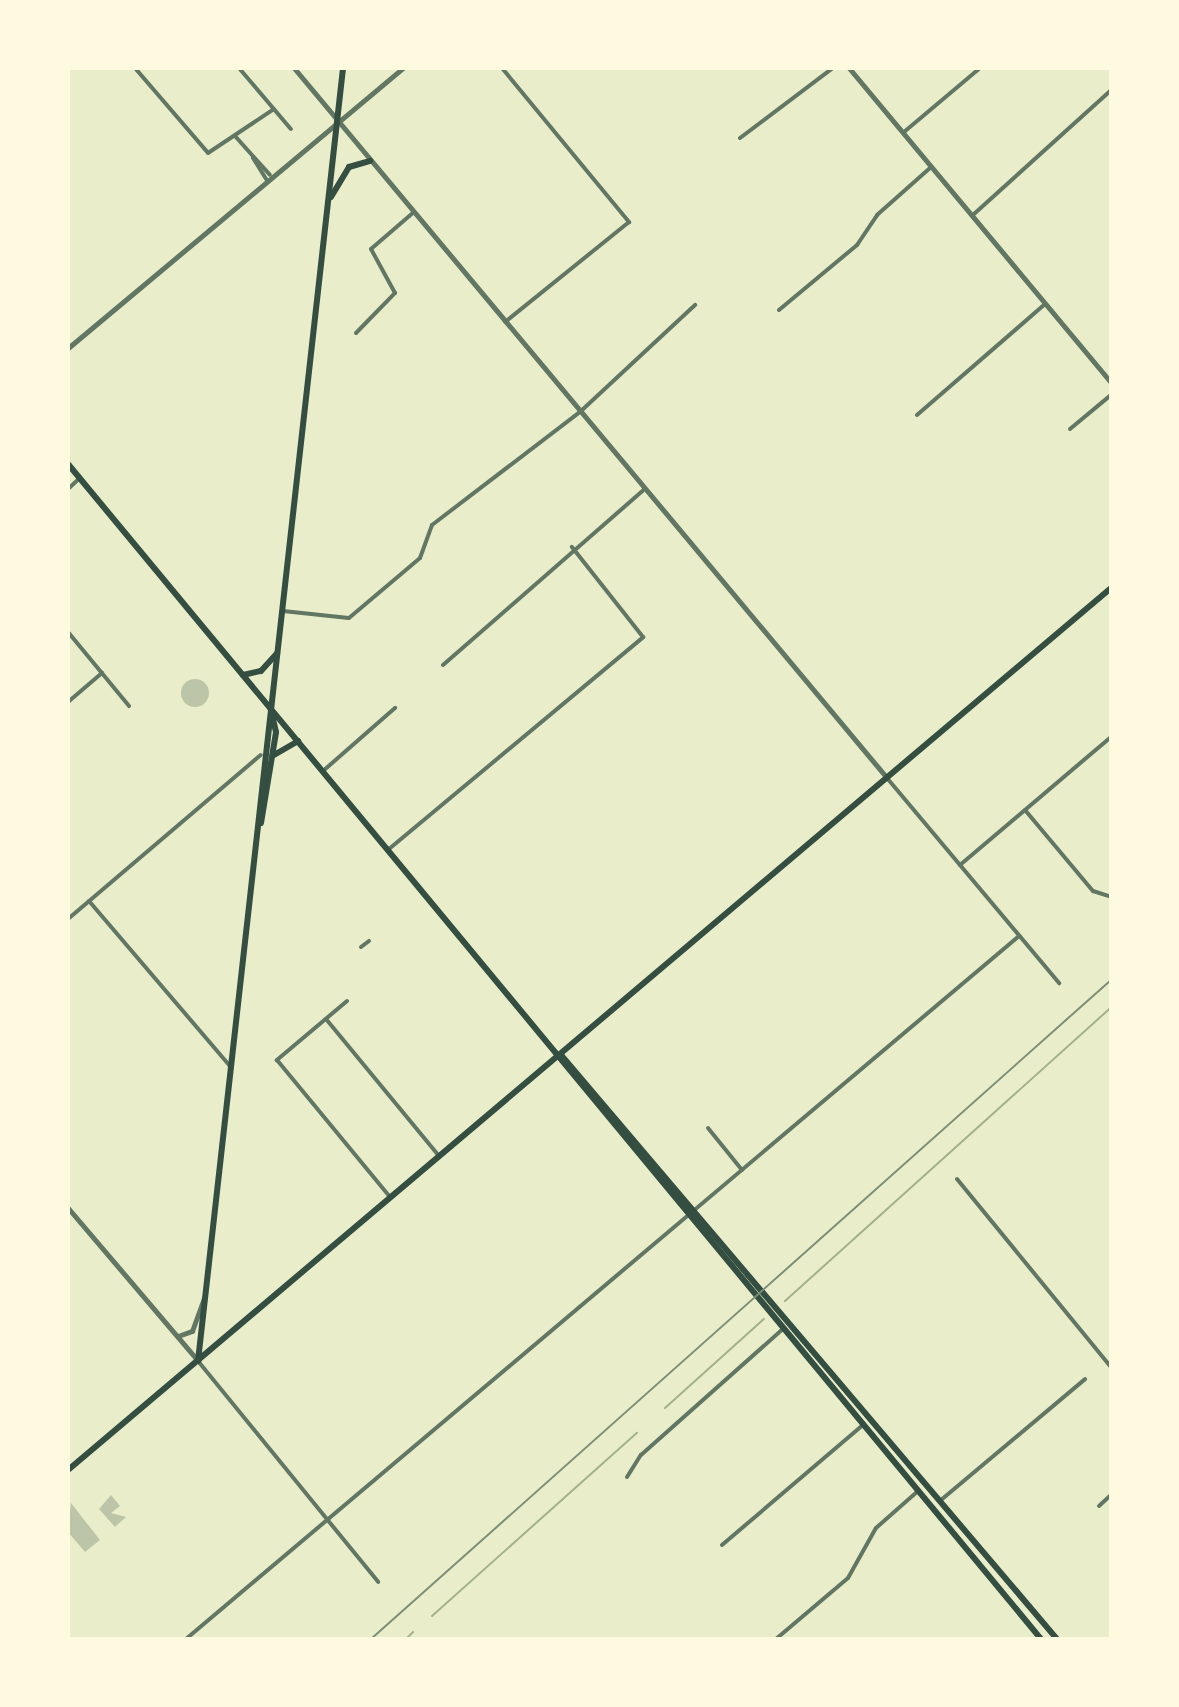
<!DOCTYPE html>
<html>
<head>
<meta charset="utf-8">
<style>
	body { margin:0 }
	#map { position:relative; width:1179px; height:1707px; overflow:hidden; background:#e9edc9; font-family:"Sofia Sans Condensed",sans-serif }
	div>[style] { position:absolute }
	.stream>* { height:2px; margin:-1px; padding:0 1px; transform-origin:1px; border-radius:1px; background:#a3b18a }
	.building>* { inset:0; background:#bcc5a7 }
	.round { border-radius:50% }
	.minor>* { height:4px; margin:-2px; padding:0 2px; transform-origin:2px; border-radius:2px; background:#617663 }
	.tertiary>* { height:5px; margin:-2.5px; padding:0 2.5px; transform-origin:2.5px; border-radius:2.5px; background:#617663 }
	.secondary>* { height:6px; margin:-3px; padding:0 3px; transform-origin:3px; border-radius:3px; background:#344e41 }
	.rail>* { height:2px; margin:-1px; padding:0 1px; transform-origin:1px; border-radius:1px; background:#7c8e77 }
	span { translate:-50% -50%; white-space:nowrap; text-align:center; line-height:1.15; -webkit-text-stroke:6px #fefae0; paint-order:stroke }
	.frame { position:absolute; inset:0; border:70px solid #fefae0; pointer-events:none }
</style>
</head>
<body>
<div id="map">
	<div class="stream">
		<i style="left:785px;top:1301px;width:439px;rotate:-42deg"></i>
		<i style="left:665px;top:1408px;width:133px;rotate:-42deg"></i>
		<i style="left:432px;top:1616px;width:275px;rotate:-41.8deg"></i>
		<i style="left:406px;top:1639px;width:10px;rotate:-45deg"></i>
	</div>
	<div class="building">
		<i class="round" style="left:181px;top:679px;width:28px;height:28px"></i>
		<i style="clip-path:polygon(111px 1495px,120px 1506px,111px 1513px,126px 1517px,115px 1527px,99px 1509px)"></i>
		<i style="clip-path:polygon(71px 1503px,100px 1540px,85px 1552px,68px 1532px)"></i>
	</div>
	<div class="minor">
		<i style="left:135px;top:68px;width:112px;rotate:49.3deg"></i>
		<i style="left:208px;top:153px;width:79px;rotate:-33.7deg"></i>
		<i style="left:239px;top:68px;width:80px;rotate:49.6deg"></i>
		<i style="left:502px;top:68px;width:200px;rotate:50.5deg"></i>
		<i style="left:629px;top:222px;width:159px;rotate:141.1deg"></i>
		<i style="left:904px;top:132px;width:99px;rotate:-40.1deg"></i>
		<i style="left:235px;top:136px;width:52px;rotate:48.1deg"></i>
		<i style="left:740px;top:138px;width:116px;rotate:-37deg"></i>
		<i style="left:253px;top:158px;width:25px;rotate:58deg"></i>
		<i style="left:974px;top:214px;width:185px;rotate:-42.1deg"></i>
		<i style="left:779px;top:310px;width:102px;rotate:-39.8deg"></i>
		<i style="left:857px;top:245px;width:36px;rotate:-56deg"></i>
		<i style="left:877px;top:215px;width:72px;rotate:-41.6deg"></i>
		<i style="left:356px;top:333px;width:56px;rotate:-45.7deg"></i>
		<i style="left:395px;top:293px;width:50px;rotate:-118.6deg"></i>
		<i style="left:371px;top:249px;width:57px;rotate:-40.7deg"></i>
		<i style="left:917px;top:415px;width:169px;rotate:-40.9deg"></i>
		<i style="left:1070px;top:429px;width:53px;rotate:-39.7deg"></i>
		<i style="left:68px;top:489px;width:16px;rotate:-43deg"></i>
		<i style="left:283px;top:611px;width:66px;rotate:6.1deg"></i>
		<i style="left:349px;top:618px;width:93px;rotate:-40.2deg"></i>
		<i style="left:420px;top:558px;width:35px;rotate:-70deg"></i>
		<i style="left:432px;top:525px;width:188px;rotate:-37.4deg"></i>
		<i style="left:581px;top:411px;width:156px;rotate:-42.9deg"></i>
		<i style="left:68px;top:632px;width:96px;rotate:50.5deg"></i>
		<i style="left:443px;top:665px;width:268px;rotate:-41.1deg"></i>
		<i style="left:68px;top:702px;width:45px;rotate:-40.5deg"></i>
		<i style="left:323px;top:771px;width:96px;rotate:-41.2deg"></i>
		<i style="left:887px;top:778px;width:268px;rotate:50deg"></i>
		<i style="left:1025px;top:810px;width:106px;rotate:50deg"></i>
		<i style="left:1093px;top:891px;width:16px;rotate:18deg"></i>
		<i style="left:389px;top:849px;width:331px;rotate:-39.8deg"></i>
		<i style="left:643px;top:637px;width:115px;rotate:-128.3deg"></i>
		<i style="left:960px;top:865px;width:198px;rotate:-40.3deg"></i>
		<i style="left:89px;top:901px;width:217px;rotate:49.5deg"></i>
		<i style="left:68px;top:919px;width:253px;rotate:-40.4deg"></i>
		<i style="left:361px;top:947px;width:10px;rotate:-37deg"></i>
		<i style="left:347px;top:1001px;width:92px;rotate:139.9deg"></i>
		<i style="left:277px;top:1060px;width:178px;rotate:50.5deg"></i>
		<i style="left:326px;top:1019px;width:178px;rotate:50.5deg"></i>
		<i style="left:708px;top:1128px;width:54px;rotate:51deg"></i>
		<i style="left:957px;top:1179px;width:243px;rotate:50.7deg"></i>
		<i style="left:198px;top:1361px;width:285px;rotate:50.8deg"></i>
		<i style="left:627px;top:1477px;width:26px;rotate:-58deg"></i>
		<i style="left:641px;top:1455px;width:190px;rotate:-41.6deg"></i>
		<i style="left:941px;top:1500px;width:188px;rotate:-40deg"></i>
		<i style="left:1099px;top:1506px;width:16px;rotate:-43deg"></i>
		<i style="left:722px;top:1545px;width:185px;rotate:-40.4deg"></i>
		<i style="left:186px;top:1639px;width:1090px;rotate:-40.16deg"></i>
		<i style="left:776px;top:1639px;width:94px;rotate:-40.3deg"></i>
		<i style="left:848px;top:1578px;width:57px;rotate:-60.8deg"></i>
		<i style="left:876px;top:1528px;width:56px;rotate:-41.4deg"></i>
	</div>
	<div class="tertiary">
		<i style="left:294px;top:68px;width:925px;rotate:50.13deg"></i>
		<i style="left:849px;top:68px;width:409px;rotate:50.2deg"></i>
		<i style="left:68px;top:348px;width:437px;rotate:-39.9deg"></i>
		<i style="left:68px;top:1208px;width:201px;rotate:49.6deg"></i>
		<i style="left:178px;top:1336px;width:15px;rotate:-20deg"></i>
		<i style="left:192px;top:1331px;width:37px;rotate:-70deg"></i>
	</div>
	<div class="secondary">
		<i style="left:331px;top:197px;width:35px;rotate:-59deg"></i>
		<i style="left:349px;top:167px;width:22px;rotate:-16deg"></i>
		<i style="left:68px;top:464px;width:1526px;rotate:50.37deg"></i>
		<i style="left:243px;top:675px;width:18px;rotate:-13deg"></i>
		<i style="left:261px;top:671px;width:24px;rotate:-48deg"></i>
		<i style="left:274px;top:755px;width:28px;rotate:-30deg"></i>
		<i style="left:261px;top:823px;width:92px;rotate:-80.6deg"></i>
		<i style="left:276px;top:732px;width:23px;rotate:-103deg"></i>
		<i style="left:561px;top:1055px;width:766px;rotate:49.66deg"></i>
		<i style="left:198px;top:1361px;width:1301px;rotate:-83.6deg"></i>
		<i style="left:68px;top:1470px;width:1366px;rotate:-40.22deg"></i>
	</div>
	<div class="rail">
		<i style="left:371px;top:1639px;width:991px;rotate:-41.69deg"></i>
	</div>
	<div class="frame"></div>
</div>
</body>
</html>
